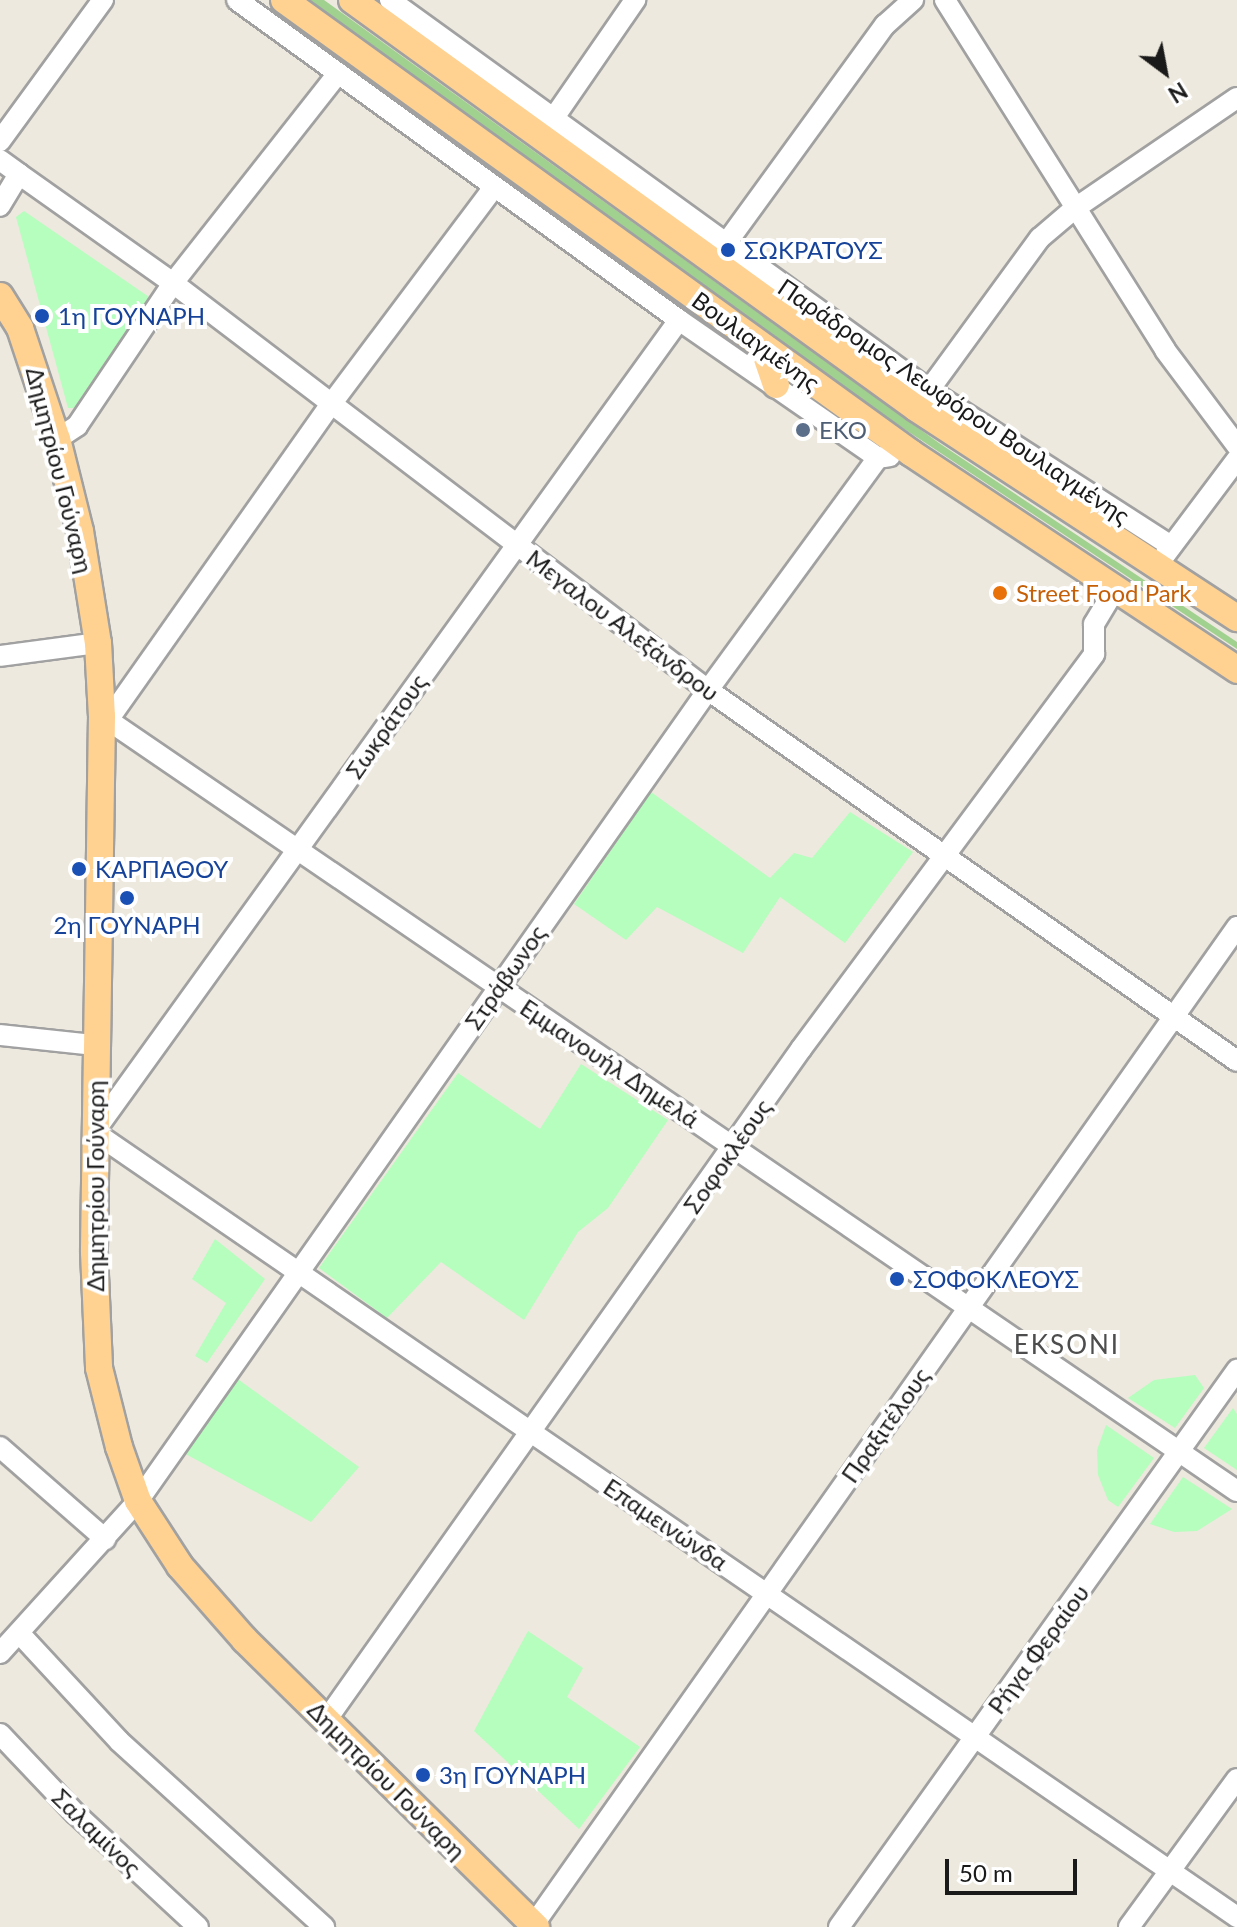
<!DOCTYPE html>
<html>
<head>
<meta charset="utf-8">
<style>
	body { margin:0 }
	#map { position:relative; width:1237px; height:1927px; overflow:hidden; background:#ede9de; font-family:Lato,sans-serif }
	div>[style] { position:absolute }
	.forest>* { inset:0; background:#a1d18f }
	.park>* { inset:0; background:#b5febd }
	.roads { filter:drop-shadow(2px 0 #a1a1a1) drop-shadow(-2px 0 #a1a1a1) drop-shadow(0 2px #a1a1a1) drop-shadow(0 -2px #a1a1a1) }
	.minor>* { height:20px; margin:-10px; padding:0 10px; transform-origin:10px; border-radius:10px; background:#fff }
	.major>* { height:26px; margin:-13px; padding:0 13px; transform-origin:13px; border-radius:13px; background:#ffd292 }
	.dots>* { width:22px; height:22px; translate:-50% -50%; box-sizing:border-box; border:4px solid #fff; border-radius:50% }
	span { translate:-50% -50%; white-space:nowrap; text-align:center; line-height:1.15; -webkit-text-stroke:8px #fff; paint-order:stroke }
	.transit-label { font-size:24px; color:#164399 }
	.left { translate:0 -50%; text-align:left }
	.street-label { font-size:24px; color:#1a1a1a }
	.service-label { font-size:24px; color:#4e5e75 }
	.food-label { font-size:24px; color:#c56008 }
	.neighbourhood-label { font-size:26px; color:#4d4d4d; letter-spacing:2px }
	.north { position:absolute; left:1125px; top:32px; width:80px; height:80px; -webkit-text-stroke:6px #fff; paint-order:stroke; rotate:148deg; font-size:22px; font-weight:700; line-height:32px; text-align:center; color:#1a1a1a }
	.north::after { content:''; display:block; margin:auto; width:28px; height:36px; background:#1a1a1a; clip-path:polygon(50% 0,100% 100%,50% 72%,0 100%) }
	.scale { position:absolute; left:945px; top:1859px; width:132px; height:36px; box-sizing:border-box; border:4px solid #1a1a1a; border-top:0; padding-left:10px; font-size:24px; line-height:28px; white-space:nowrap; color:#1a1a1a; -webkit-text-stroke:6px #fff; paint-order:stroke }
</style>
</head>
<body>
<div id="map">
	<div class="forest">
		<i style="clip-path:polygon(308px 0,324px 0,939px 443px,1237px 642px,1237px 649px,856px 397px)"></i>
	</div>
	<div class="park">
		<i style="clip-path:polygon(24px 211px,152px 299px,79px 408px,68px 408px,16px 217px)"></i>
		<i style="clip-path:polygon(651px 792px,770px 878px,794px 853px,812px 858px,850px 812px,913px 852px,845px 943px,780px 897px,743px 953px,657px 907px,626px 940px,574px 904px)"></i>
		<i style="clip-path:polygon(581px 1064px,668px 1120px,608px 1208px,578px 1232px,524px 1320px,441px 1262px,387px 1318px,319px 1268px,458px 1073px,540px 1129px)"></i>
		<i style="clip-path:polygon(215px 1239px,265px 1279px,207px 1363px,195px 1356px,226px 1303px,192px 1279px)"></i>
		<i style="clip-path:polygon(1195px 1375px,1204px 1388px,1175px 1428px,1128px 1398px,1154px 1380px)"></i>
		<i style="clip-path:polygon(235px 1377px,359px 1467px,311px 1522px,182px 1452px)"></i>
		<i style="clip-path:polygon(1233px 1408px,1237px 1414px,1237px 1470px,1204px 1448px)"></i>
		<i style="clip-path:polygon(1106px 1425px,1154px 1458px,1118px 1507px,1108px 1500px,1098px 1475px,1097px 1450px)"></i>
		<i style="clip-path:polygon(1183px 1477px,1232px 1509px,1197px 1531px,1174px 1532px,1150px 1524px)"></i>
		<i style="clip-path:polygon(528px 1631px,583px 1668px,567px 1697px,640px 1747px,579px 1829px,474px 1731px)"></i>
	</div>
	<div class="roads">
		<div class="minor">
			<i style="left:237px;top:0;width:546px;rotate:35.9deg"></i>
			<i style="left:679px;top:320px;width:242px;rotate:34.7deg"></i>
			<i style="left:878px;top:458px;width:12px;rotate:-9deg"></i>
			<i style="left:390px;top:0;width:665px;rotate:35.89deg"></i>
			<i style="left:929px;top:390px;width:288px;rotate:32.8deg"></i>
			<i style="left:945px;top:0;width:413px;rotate:57.8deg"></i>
			<i style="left:1165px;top:350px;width:120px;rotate:53.1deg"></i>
			<i style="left:553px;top:119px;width:145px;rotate:-55.4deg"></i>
			<i style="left:0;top:141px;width:175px;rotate:-53.9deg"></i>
			<i style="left:0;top:160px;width:24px;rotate:36deg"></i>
			<i style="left:19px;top:174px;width:37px;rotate:121deg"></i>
			<i style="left:19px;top:174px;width:189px;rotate:35.3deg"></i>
			<i style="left:173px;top:283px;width:672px;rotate:37.26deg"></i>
			<i style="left:708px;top:690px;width:646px;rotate:35.04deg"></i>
			<i style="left:725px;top:245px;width:272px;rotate:-54deg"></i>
			<i style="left:885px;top:25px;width:38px;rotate:-42deg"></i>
			<i style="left:679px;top:320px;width:1001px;rotate:125.77deg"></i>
			<i style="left:94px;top:1132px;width:1387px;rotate:34.48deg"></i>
			<i style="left:929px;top:390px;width:188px;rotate:-53.9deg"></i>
			<i style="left:1040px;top:238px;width:45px;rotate:-40.5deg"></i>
			<i style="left:1074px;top:209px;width:197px;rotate:-34.3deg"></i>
			<i style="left:57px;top:439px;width:24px;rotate:-33deg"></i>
			<i style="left:77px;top:426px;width:172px;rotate:-56.1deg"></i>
			<i style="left:173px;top:283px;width:267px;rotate:-51.8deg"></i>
			<i style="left:1165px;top:555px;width:120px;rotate:-53.1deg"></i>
			<i style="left:0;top:656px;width:99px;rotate:-7.6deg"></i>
			<i style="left:102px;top:716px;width:1374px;rotate:34.33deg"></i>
			<i style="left:108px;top:720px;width:388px;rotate:-54.8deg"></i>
			<i style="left:332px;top:403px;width:270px;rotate:-53.1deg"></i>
			<i style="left:0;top:1035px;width:95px;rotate:6.1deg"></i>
			<i style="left:0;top:1447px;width:140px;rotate:41.2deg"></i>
			<i style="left:21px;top:1635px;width:144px;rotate:47.2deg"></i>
			<i style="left:119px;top:1741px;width:277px;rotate:42.2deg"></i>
			<i style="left:0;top:1653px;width:205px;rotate:-47.8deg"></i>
			<i style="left:138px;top:1501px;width:991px;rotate:-54.9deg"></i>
			<i style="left:708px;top:690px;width:288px;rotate:-53.8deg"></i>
			<i style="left:327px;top:1719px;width:821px;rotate:-54.72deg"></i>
			<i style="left:801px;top:1049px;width:492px;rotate:-53.4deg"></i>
			<i style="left:1094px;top:654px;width:30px;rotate:-90deg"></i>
			<i style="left:1094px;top:624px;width:39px;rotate:-59deg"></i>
			<i style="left:0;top:1734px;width:110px;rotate:46.5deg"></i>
			<i style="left:76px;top:1814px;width:166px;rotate:42.8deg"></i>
			<i style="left:534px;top:1924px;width:1220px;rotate:-54.81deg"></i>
			<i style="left:839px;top:1927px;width:685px;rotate:-54.45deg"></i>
			<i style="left:1129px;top:1927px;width:183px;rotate:-53.9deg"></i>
		</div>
		<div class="major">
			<i style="left:284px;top:0;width:774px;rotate:35.85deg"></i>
			<i style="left:911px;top:453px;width:392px;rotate:33.6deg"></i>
			<i style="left:352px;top:0;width:696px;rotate:35.88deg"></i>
			<i style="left:916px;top:408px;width:384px;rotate:33.2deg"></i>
			<i style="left:0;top:296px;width:38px;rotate:58deg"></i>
			<i style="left:20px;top:328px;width:117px;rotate:71.6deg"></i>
			<i style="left:57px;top:439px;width:95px;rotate:76deg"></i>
			<i style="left:80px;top:531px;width:113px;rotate:80.9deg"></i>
			<i style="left:98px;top:643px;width:73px;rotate:86.9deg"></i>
			<i style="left:102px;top:716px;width:536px;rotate:90.86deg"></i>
			<i style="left:94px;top:1252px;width:116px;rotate:87.5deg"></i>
			<i style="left:99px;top:1368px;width:81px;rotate:75.8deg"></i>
			<i style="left:119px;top:1447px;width:57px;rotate:70.6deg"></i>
			<i style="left:138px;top:1501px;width:77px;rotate:57.1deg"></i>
			<i style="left:180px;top:1566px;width:98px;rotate:48.7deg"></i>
			<i style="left:245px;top:1640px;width:409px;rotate:44.6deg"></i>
			<i style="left:763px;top:347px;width:40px;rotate:71.1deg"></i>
		</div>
	</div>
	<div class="dots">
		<i style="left:728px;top:250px;background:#1a4fb4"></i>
		<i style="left:42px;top:316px;background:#1a4fb4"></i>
		<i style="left:803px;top:430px;background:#5c6f8a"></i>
		<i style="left:1000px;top:593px;background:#e8710a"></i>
		<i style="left:79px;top:869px;background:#1a4fb4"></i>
		<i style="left:127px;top:898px;background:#1a4fb4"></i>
		<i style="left:897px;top:1279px;background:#1a4fb4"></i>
		<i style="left:423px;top:1775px;background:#1a4fb4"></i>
	</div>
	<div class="transit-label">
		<span class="left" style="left:744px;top:250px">ΣΩΚΡΑΤΟΥΣ</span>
		<span class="left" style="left:58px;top:316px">1η ΓΟΥΝΑΡΗ</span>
		<span class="left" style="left:95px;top:869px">ΚΑΡΠΑΘΟΥ</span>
		<span style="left:127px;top:925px">2η ΓΟΥΝΑΡΗ</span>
		<span class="left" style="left:913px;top:1279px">ΣΟΦΟΚΛΕΟΥΣ</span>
		<span class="left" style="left:439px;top:1775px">3η ΓΟΥΝΑΡΗ</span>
	</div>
	<div class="street-label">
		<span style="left:756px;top:341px;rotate:36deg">Βουλιαγμένης</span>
		<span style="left:954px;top:401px;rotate:34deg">Παράδρομος Λεωφόρου Βουλιαγμένης</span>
		<span style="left:60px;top:470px;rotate:76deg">Δημητρίου Γούναρη</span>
		<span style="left:623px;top:625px;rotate:37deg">Μεγαλου Αλεξάνδρου</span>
		<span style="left:386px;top:726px;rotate:-55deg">Σωκράτους</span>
		<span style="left:505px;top:977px;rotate:-55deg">Στράβωνος</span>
		<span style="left:610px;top:1063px;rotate:34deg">Εμμανουήλ Δημελά</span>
		<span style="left:727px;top:1156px;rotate:-55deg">Σοφοκλέους</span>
		<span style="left:95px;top:1186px;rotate:-90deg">Δημητρίου Γούναρη</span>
		<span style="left:885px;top:1425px;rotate:-55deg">Πραξιτέλους</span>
		<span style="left:666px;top:1524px;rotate:34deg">Επαμεινώνδα</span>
		<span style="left:1038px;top:1649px;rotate:-54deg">Ρήγα Φεραίου</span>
		<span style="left:387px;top:1780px;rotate:45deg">Δημητρίου Γούναρη</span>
		<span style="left:97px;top:1832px;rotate:44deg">Σαλαμίνος</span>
	</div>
	<div class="service-label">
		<span class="left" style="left:819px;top:430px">EKO</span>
	</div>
	<div class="food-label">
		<span class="left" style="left:1016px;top:593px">Street Food Park</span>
	</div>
	<div class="neighbourhood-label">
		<span style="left:1067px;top:1345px">EKSONI</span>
	</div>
	<div class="north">N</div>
	<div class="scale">50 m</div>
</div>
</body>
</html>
